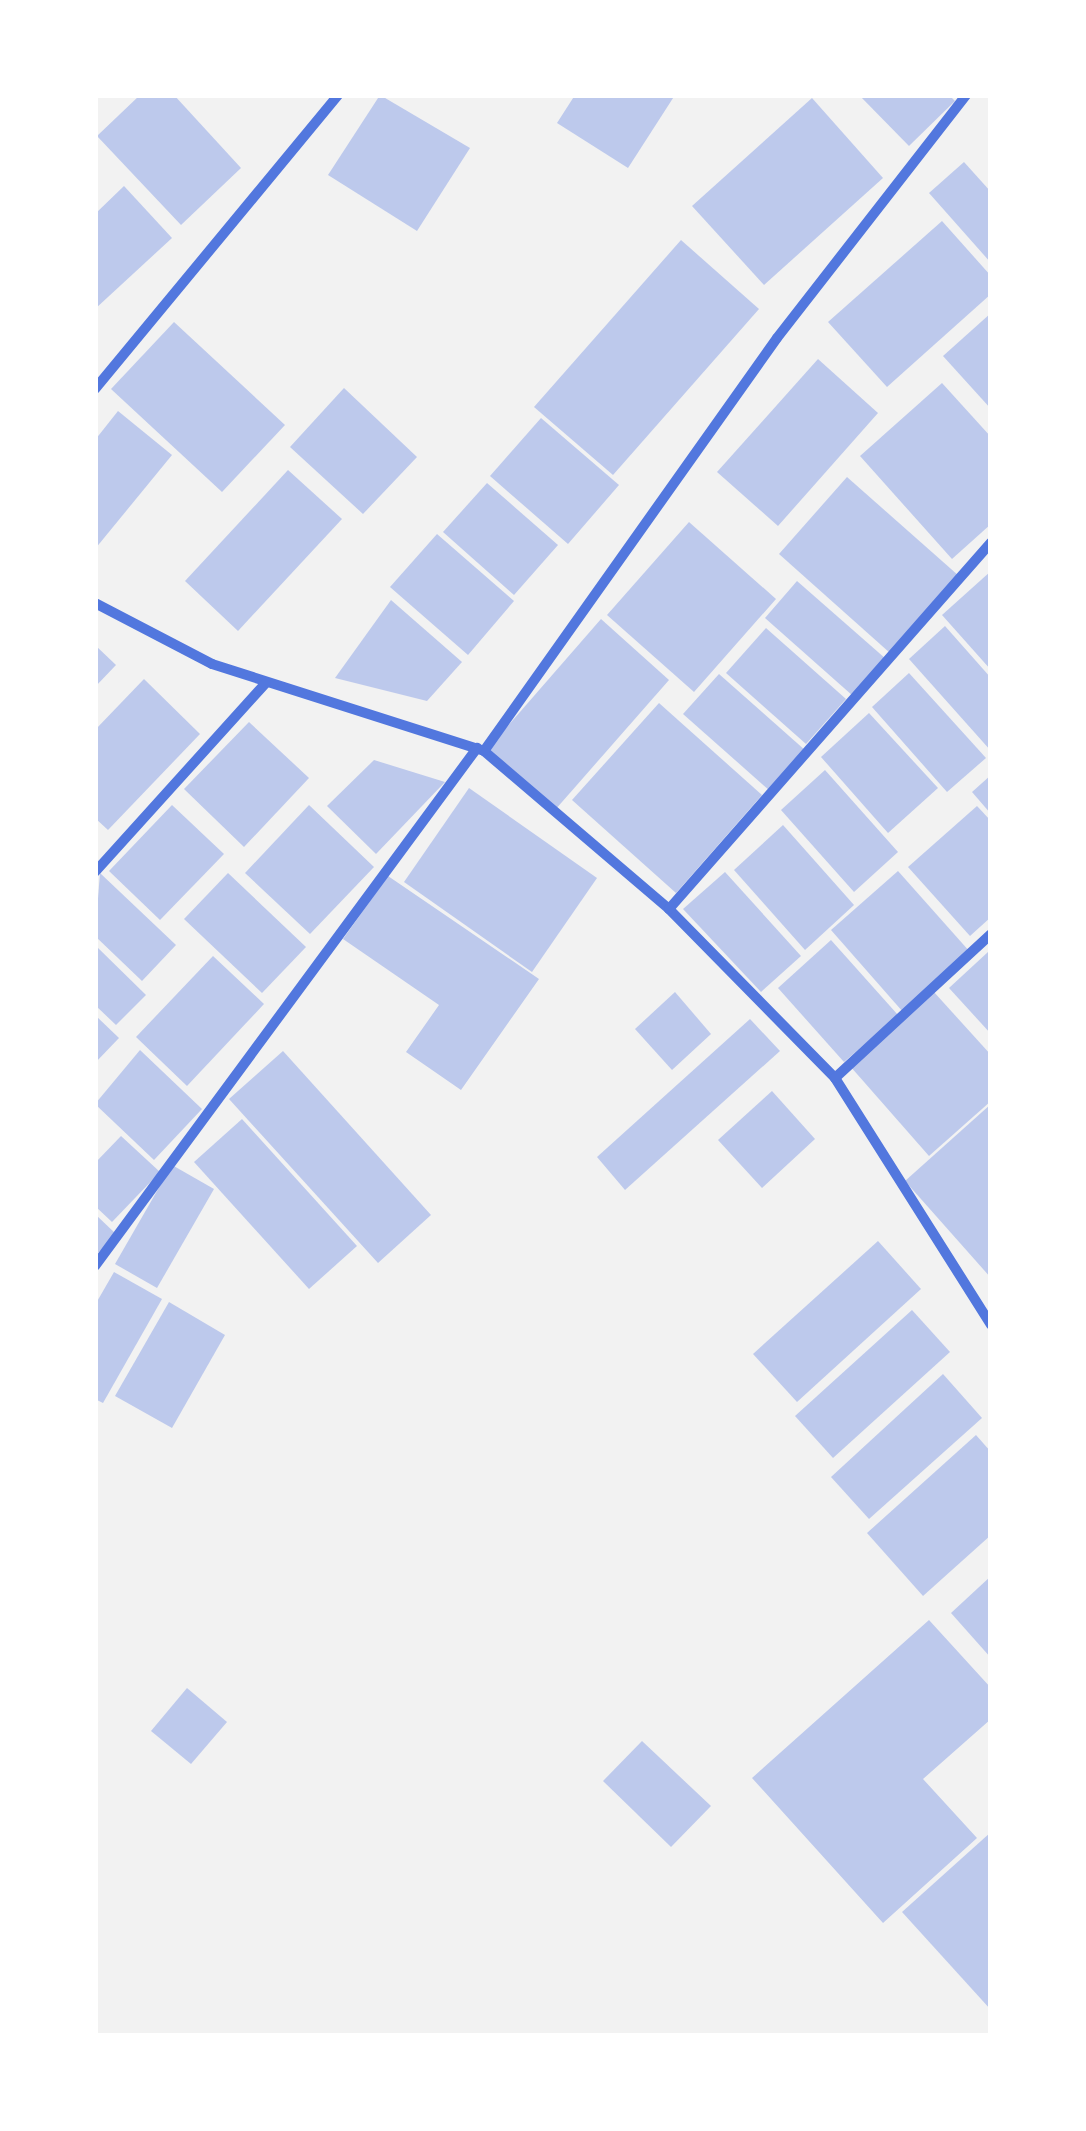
<!DOCTYPE html>
<style>
body{margin:0}
#map{position:relative;width:1086px;height:2131px;overflow:hidden;background:#f2f2f2;font-family:"DejaVu Sans",sans-serif}
div>[style]{position:absolute}
.building>*{inset:0;background:#bdc9ec}
.minor>*{height:10px;margin:-5px;padding:0 5px;transform-origin:5px;border-radius:5px;background:#5277de}
span{translate:-50% -50%;white-space:nowrap;text-align:center;line-height:1.15;-webkit-text-stroke:10px #fff;paint-order:stroke}
.frame{position:absolute;inset:0;border:98px solid #fff;pointer-events:none}
</style>
<div id="map">
<div class="building">
<div style="clip-path:polygon(140px 95px,174px 95px,241px 168px,181px 225px,97px 136px)"></div>
<div style="clip-path:polygon(380px 95px,470px 148px,417px 231px,328px 175px)"></div>
<div style="clip-path:polygon(575px 95px,675px 95px,628px 168px,557px 123px)"></div>
<div style="clip-path:polygon(859px 95px,949px 95px,955px 101px,909px 146px)"></div>
<div style="clip-path:polygon(812px 98px,883px 178px,764px 285px,692px 206px)"></div>
<div style="clip-path:polygon(964px 162px,991px 192px,991px 263px,929px 193px)"></div>
<div style="clip-path:polygon(124px 186px,172px 238px,95px 309px,95px 214px)"></div>
<div style="clip-path:polygon(942px 221px,991px 276px,991px 294px,887px 387px,828px 322px)"></div>
<div style="clip-path:polygon(681px 240px,759px 309px,613px 475px,534px 407px)"></div>
<div style="clip-path:polygon(991px 313px,991px 409px,943px 356px)"></div>
<div style="clip-path:polygon(174px 322px,285px 425px,222px 492px,111px 389px)"></div>
<div style="clip-path:polygon(818px 359px,878px 413px,778px 526px,717px 472px)"></div>
<div style="clip-path:polygon(942px 383px,991px 437px,991px 524px,952px 559px,860px 456px)"></div>
<div style="clip-path:polygon(344px 388px,417px 457px,363px 514px,290px 447px)"></div>
<div style="clip-path:polygon(118px 411px,172px 455px,95px 549px,95px 440px)"></div>
<div style="clip-path:polygon(541px 418px,619px 485px,568px 544px,490px 476px)"></div>
<div style="clip-path:polygon(288px 470px,342px 519px,238px 631px,185px 581px)"></div>
<div style="clip-path:polygon(847px 477px,959px 576px,890px 653px,779px 554px)"></div>
<div style="clip-path:polygon(487px 483px,558px 545px,514px 595px,443px 532px)"></div>
<div style="clip-path:polygon(689px 522px,776px 599px,694px 692px,607px 615px)"></div>
<div style="clip-path:polygon(437px 534px,514px 601px,468px 655px,390px 587px)"></div>
<div style="clip-path:polygon(991px 571px,991px 670px,942px 615px)"></div>
<div style="clip-path:polygon(797px 581px,886px 659px,853px 696px,765px 618px)"></div>
<div style="clip-path:polygon(391px 600px,462px 662px,427px 701px,335px 678px)"></div>
<div style="clip-path:polygon(601px 619px,669px 680px,555px 810px,487px 750px)"></div>
<div style="clip-path:polygon(945px 626px,991px 678px,991px 751px,909px 659px)"></div>
<div style="clip-path:polygon(766px 628px,846px 699px,806px 744px,726px 673px)"></div>
<div style="clip-path:polygon(95px 645px,116px 665px,95px 687px)"></div>
<div style="clip-path:polygon(909px 673px,986px 758px,947px 792px,872px 707px)"></div>
<div style="clip-path:polygon(719px 674px,806px 751px,770px 791px,683px 714px)"></div>
<div style="clip-path:polygon(144px 679px,200px 734px,108px 830px,95px 818px,95px 730px)"></div>
<div style="clip-path:polygon(659px 703px,762px 795px,676px 893px,572px 800px)"></div>
<div style="clip-path:polygon(869px 713px,938px 788px,888px 833px,821px 757px)"></div>
<div style="clip-path:polygon(249px 722px,309px 778px,244px 847px,184px 789px)"></div>
<div style="clip-path:polygon(374px 760px,445px 782px,376px 854px,327px 806px)"></div>
<div style="clip-path:polygon(825px 770px,898px 852px,854px 892px,781px 810px)"></div>
<div style="clip-path:polygon(991px 775px,991px 814px,972px 792px)"></div>
<div style="clip-path:polygon(469px 788px,597px 878px,532px 972px,404px 882px)"></div>
<div style="clip-path:polygon(172px 805px,224px 854px,160px 920px,109px 871px)"></div>
<div style="clip-path:polygon(309px 805px,374px 867px,310px 934px,245px 873px)"></div>
<div style="clip-path:polygon(977px 806px,991px 821px,991px 917px,970px 936px,908px 867px)"></div>
<div style="clip-path:polygon(783px 825px,854px 905px,805px 950px,734px 870px)"></div>
<div style="clip-path:polygon(898px 871px,970px 952px,903px 1012px,831px 930px)"></div>
<div style="clip-path:polygon(725px 872px,801px 956px,761px 992px,683px 909px)"></div>
<div style="clip-path:polygon(100px 873px,176px 945px,142px 981px,95px 936px)"></div>
<div style="clip-path:polygon(228px 873px,306px 947px,262px 993px,184px 919px)"></div>
<div style="clip-path:polygon(388px 876px,539px 979px,461px 1090px,406px 1052px,439px 1005px,343px 939px)"></div>
<div style="clip-path:polygon(831px 940px,898px 1015px,844px 1062px,778px 988px)"></div>
<div style="clip-path:polygon(95px 945px,146px 995px,116px 1025px,95px 1005px)"></div>
<div style="clip-path:polygon(988px 952px,991px 955px,991px 1034px,949px 988px)"></div>
<div style="clip-path:polygon(213px 956px,264px 1004px,187px 1086px,136px 1037px)"></div>
<div style="clip-path:polygon(933px 991px,991px 1055px,991px 1101px,929px 1156px,850px 1066px)"></div>
<div style="clip-path:polygon(675px 992px,711px 1034px,672px 1070px,635px 1029px)"></div>
<div style="clip-path:polygon(95px 1015px,119px 1038px,95px 1063px)"></div>
<div style="clip-path:polygon(750px 1019px,780px 1051px,625px 1190px,597px 1157px)"></div>
<div style="clip-path:polygon(140px 1050px,202px 1109px,154px 1160px,95px 1104px)"></div>
<div style="clip-path:polygon(283px 1051px,431px 1215px,378px 1263px,229px 1099px)"></div>
<div style="clip-path:polygon(772px 1091px,815px 1139px,762px 1188px,718px 1140px)"></div>
<div style="clip-path:polygon(991px 1104px,991px 1278px,905px 1181px)"></div>
<div style="clip-path:polygon(242px 1119px,357px 1246px,309px 1289px,194px 1162px)"></div>
<div style="clip-path:polygon(121px 1136px,160px 1172px,112px 1222px,95px 1206px,95px 1163px)"></div>
<div style="clip-path:polygon(172px 1165px,214px 1189px,157px 1288px,115px 1264px)"></div>
<div style="clip-path:polygon(95px 1214px,116px 1234px,95px 1256px)"></div>
<div style="clip-path:polygon(878px 1241px,921px 1289px,797px 1402px,753px 1354px)"></div>
<div style="clip-path:polygon(114px 1272px,162px 1299px,103px 1403px,95px 1399px,95px 1305px)"></div>
<div style="clip-path:polygon(169px 1302px,225px 1335px,172px 1428px,115px 1396px)"></div>
<div style="clip-path:polygon(912px 1310px,950px 1352px,833px 1458px,795px 1416px)"></div>
<div style="clip-path:polygon(943px 1374px,982px 1418px,869px 1519px,831px 1477px)"></div>
<div style="clip-path:polygon(976px 1435px,991px 1452px,991px 1535px,923px 1596px,867px 1533px)"></div>
<div style="clip-path:polygon(991px 1576px,991px 1658px,951px 1613px)"></div>
<div style="clip-path:polygon(929px 1620px,991px 1688px,991px 1719px,923px 1779px,977px 1838px,883px 1923px,752px 1778px)"></div>
<div style="clip-path:polygon(187px 1688px,227px 1722px,191px 1764px,151px 1731px)"></div>
<div style="clip-path:polygon(642px 1741px,711px 1806px,671px 1847px,603px 1781px)"></div>
<div style="clip-path:polygon(991px 1832px,991px 2010px,902px 1912px)"></div>
</div>
<div class="minor">
<div style="left:95px;top:389px;width:381px;rotate:-50.4deg"></div>
<div style="left:95px;top:603px;width:132px;rotate:27.5deg"></div>
<div style="left:212px;top:664px;width:286px;rotate:17.7deg"></div>
<div style="left:484px;top:751px;width:243px;rotate:40.5deg"></div>
<div style="left:669px;top:909px;width:237px;rotate:45.5deg"></div>
<div style="left:835px;top:1078px;width:292px;rotate:57.7deg"></div>
<div style="left:484px;top:751px;width:506px;rotate:-54.65deg"></div>
<div style="left:777px;top:338px;width:308px;rotate:-52.1deg"></div>
<div style="left:95px;top:872px;width:255px;rotate:-47.9deg"></div>
<div style="left:669px;top:909px;width:488px;rotate:-48.7deg"></div>
<div style="left:835px;top:1078px;width:212px;rotate:-42.7deg"></div>
<div style="left:95px;top:1266px;width:644px;rotate:-53.59deg"></div>
</div>
<div class="frame"></div>
</div>
